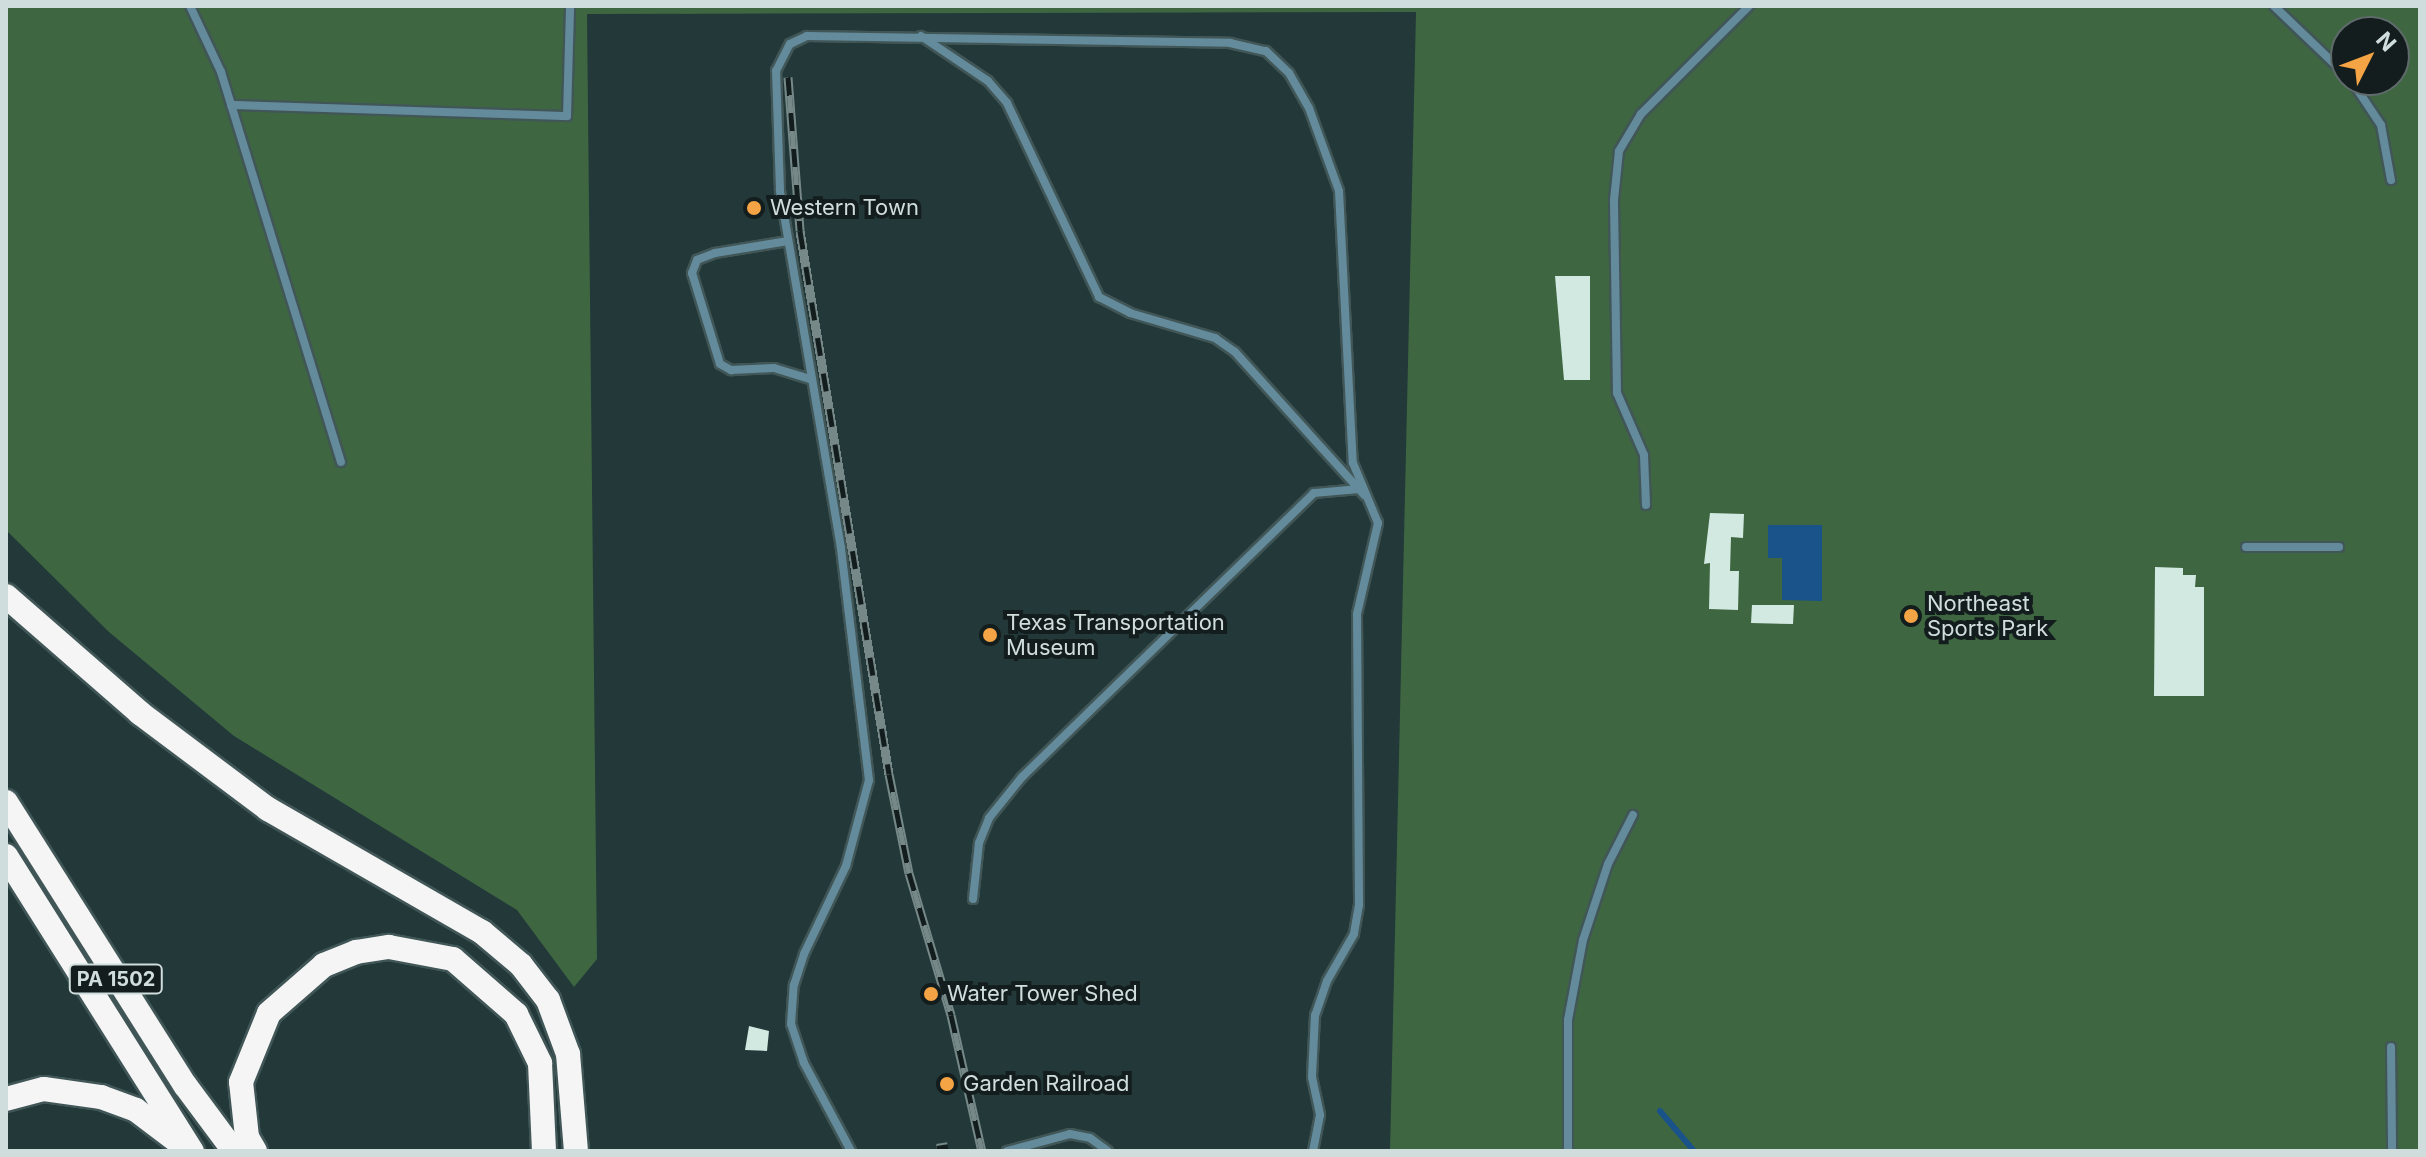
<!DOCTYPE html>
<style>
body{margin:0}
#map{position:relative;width:2426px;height:1157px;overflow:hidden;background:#223839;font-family:Inter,sans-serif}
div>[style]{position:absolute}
.green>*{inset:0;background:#3e6741}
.water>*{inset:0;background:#1a528a}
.stream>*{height:6px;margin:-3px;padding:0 3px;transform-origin:3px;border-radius:3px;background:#1a528a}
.building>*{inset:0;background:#d2e9e1}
.roads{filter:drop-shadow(2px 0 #415657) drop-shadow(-2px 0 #415657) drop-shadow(0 2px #415657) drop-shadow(0 -2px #415657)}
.service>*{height:8px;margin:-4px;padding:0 4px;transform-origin:4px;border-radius:4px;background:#648b9b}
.motorway>*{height:24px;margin:-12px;padding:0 12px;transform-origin:12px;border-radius:12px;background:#f5f5f5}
.rail>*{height:9px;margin-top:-4.5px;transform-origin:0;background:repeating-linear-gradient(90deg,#141d1d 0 18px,#768888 0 36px);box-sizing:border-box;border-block:2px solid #768888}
.dots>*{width:22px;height:22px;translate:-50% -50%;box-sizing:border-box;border:4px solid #141d1d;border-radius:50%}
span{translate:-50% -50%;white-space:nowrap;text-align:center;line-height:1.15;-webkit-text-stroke:8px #141d1d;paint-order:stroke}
.shield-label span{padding:2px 6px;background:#141d1d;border:2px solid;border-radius:6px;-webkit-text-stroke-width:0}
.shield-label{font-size:20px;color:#d0dddd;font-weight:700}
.poi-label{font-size:22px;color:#d0dddd}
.left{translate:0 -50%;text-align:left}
.frame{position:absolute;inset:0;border:8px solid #d0dddd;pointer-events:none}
.north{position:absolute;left:2330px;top:16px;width:80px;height:80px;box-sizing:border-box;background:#141d1d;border:2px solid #5f6a6a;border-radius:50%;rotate:48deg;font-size:22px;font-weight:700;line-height:32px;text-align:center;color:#d0dddd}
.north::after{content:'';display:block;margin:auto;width:28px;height:36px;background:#f4a444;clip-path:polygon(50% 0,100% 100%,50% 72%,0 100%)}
</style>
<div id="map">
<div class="green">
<div style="clip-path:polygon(evenodd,6px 6px,2420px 6px,2420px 1151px,1390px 1151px,1416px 12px,587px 14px,597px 959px,574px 987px,517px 910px,234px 736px,109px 632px,6px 530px,6px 6px,2346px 32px,2394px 32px,2394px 80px,2346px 80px,2346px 32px)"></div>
</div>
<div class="water">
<div style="clip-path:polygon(1768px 525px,1822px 525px,1822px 601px,1782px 600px,1782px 558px,1768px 558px)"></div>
</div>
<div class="stream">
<div style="left:1660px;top:1111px;width:52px;rotate:49.6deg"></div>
</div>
<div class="building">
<div style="clip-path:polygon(1555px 276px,1590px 276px,1590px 380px,1564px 380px)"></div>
<div style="clip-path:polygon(1710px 513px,1744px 514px,1743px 538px,1731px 537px,1730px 571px,1739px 571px,1738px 610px,1709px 609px,1710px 563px,1704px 564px)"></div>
<div style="clip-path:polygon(2155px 567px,2183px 568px,2183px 575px,2196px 575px,2195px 587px,2204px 587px,2204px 696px,2154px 696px)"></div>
<div style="clip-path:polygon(1752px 605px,1794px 605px,1793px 624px,1751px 623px)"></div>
<div style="clip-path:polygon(749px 1026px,769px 1031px,767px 1051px,745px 1050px)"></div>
</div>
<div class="roads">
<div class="service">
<div style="left:190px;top:6px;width:73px;rotate:64.8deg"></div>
<div style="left:221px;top:72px;width:408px;rotate:72.9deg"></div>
<div style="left:2274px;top:6px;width:100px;rotate:43.8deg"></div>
<div style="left:921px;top:36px;width:81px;rotate:33.9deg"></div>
<div style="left:988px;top:81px;width:29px;rotate:49deg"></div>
<div style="left:1007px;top:103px;width:215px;rotate:64.6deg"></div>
<div style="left:1099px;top:297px;width:35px;rotate:27deg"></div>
<div style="left:1130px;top:313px;width:89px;rotate:16.4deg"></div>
<div style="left:1215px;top:338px;width:24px;rotate:35deg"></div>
<div style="left:1235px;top:352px;width:193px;rotate:47.9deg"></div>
<div style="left:2351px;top:80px;width:54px;rotate:56.3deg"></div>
<div style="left:2381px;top:125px;width:56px;rotate:79.7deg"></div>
<div style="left:231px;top:105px;width:336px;rotate:1.9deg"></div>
<div style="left:567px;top:116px;width:110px;rotate:-88.4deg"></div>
<div style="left:788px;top:241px;width:74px;rotate:170.7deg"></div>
<div style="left:715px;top:253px;width:19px;rotate:159deg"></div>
<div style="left:697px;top:260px;width:14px;rotate:111deg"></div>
<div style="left:692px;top:273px;width:95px;rotate:72.9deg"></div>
<div style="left:720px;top:364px;width:13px;rotate:29deg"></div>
<div style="left:731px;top:370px;width:43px;rotate:-2.7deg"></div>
<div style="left:774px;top:368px;width:38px;rotate:17deg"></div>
<div style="left:1646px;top:505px;width:50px;rotate:-92.3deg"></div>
<div style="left:1644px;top:455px;width:68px;rotate:-113.5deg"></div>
<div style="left:1617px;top:393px;width:193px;rotate:-90.9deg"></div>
<div style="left:1614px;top:200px;width:49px;rotate:-84.2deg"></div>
<div style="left:1619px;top:151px;width:43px;rotate:-59.3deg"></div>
<div style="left:1641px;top:114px;width:153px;rotate:-45deg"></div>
<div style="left:2246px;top:547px;width:93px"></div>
<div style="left:973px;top:899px;width:56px;rotate:-83.9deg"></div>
<div style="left:979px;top:843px;width:27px;rotate:-68deg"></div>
<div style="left:989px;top:818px;width:53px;rotate:-51.2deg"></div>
<div style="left:1022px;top:777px;width:407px;rotate:-44.2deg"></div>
<div style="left:1314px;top:493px;width:44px;rotate:-5.2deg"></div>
<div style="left:2391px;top:1047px;width:104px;rotate:89.4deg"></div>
<div style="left:851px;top:1151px;width:100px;rotate:-118.1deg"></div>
<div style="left:804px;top:1063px;width:41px;rotate:-108.4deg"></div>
<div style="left:791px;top:1024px;width:39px;rotate:-86deg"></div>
<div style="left:794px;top:985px;width:33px;rotate:-72deg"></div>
<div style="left:804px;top:954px;width:98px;rotate:-64.5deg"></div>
<div style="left:846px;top:866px;width:89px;rotate:-75deg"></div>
<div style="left:869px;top:780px;width:234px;rotate:-96.9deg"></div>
<div style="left:841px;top:548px;width:363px;rotate:-99.7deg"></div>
<div style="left:780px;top:190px;width:119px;rotate:-91.9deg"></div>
<div style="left:776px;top:71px;width:30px;rotate:-63deg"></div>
<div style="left:790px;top:44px;width:19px;rotate:-25deg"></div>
<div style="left:807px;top:36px;width:423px;rotate:0.9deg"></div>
<div style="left:1230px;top:43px;width:37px;rotate:13deg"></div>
<div style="left:1266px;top:51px;width:32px;rotate:44deg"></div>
<div style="left:1289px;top:73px;width:40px;rotate:60.3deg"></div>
<div style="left:1309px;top:108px;width:88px;rotate:70.1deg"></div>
<div style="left:1339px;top:191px;width:272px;rotate:87.1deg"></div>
<div style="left:1353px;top:463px;width:65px;rotate:67.4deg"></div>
<div style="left:1378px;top:523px;width:93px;rotate:103deg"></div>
<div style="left:1357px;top:614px;width:291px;rotate:89.6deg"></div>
<div style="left:1359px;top:905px;width:29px;rotate:100deg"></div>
<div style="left:1354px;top:934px;width:54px;rotate:119.9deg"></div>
<div style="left:1327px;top:981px;width:36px;rotate:109deg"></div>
<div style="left:1315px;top:1015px;width:62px;rotate:92.8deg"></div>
<div style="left:1312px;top:1077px;width:39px;rotate:78deg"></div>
<div style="left:1320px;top:1115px;width:37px;rotate:101deg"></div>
<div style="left:1007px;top:1151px;width:65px;rotate:-15.1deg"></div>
<div style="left:1070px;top:1134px;width:20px;rotate:11deg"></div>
<div style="left:1090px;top:1138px;width:22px;rotate:36deg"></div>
<div style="left:1568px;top:1151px;width:131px;rotate:-90deg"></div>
<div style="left:1568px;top:1020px;width:81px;rotate:-79.4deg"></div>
<div style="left:1583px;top:940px;width:80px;rotate:-71.8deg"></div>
<div style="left:1608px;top:864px;width:55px;rotate:-63deg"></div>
</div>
<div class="motorway">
<div style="left:6px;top:596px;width:178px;rotate:41.1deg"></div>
<div style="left:140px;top:713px;width:160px;rotate:36.9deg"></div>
<div style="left:268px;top:809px;width:247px;rotate:29.9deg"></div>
<div style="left:482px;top:932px;width:51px;rotate:40.2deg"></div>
<div style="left:521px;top:965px;width:44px;rotate:52.4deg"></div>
<div style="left:548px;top:1000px;width:58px;rotate:69.7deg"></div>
<div style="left:568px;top:1054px;width:97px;rotate:85.3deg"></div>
<div style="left:6px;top:802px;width:335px;rotate:57.7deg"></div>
<div style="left:185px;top:1085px;width:82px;rotate:53.4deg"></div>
<div style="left:6px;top:856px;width:349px;rotate:57.8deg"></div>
<div style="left:6px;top:1099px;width:39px;rotate:-15deg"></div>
<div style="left:44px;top:1089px;width:58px;rotate:8deg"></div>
<div style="left:101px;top:1097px;width:37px;rotate:20deg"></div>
<div style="left:136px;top:1110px;width:51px;rotate:37.1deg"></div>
<div style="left:255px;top:1151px;width:16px;rotate:-120deg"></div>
<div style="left:247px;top:1137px;width:55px;rotate:-96.2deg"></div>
<div style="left:241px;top:1082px;width:74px;rotate:-67.9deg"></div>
<div style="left:269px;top:1013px;width:73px;rotate:-41.1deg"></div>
<div style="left:324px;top:965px;width:35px;rotate:-22deg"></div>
<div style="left:356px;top:952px;width:33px;rotate:-9deg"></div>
<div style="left:389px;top:947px;width:65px;rotate:10.6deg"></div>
<div style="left:453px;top:959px;width:84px;rotate:41.1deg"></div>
<div style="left:516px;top:1014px;width:55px;rotate:63.9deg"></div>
<div style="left:540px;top:1063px;width:88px;rotate:87.4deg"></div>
</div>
</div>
<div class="rail">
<div style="left:788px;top:77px;width:154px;rotate:85.5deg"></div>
<div style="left:800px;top:231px;width:550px;rotate:80.69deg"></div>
<div style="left:889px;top:774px;width:101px;rotate:78.6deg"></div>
<div style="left:909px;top:873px;width:148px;rotate:73.5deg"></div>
<div style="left:951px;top:1015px;width:139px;rotate:77.2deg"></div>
<div style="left:937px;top:1148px;width:11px;rotate:-10deg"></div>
</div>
<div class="dots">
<div style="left:754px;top:208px;background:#f4a444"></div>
<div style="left:1911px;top:616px;background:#f4a444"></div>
<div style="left:990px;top:635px;background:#f4a444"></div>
<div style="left:931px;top:994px;background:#f4a444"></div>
<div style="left:947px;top:1084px;background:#f4a444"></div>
</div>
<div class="shield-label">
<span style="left:116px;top:979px">PA 1502</span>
</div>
<div class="poi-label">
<span class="left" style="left:770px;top:208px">Western Town</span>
<span class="left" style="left:1927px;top:616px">Northeast<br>Sports Park</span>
<span class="left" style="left:1006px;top:635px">Texas Transportation<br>Museum</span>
<span class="left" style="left:947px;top:994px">Water Tower Shed</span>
<span class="left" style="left:963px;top:1084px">Garden Railroad</span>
</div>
<div class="frame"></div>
<div class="north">N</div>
</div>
